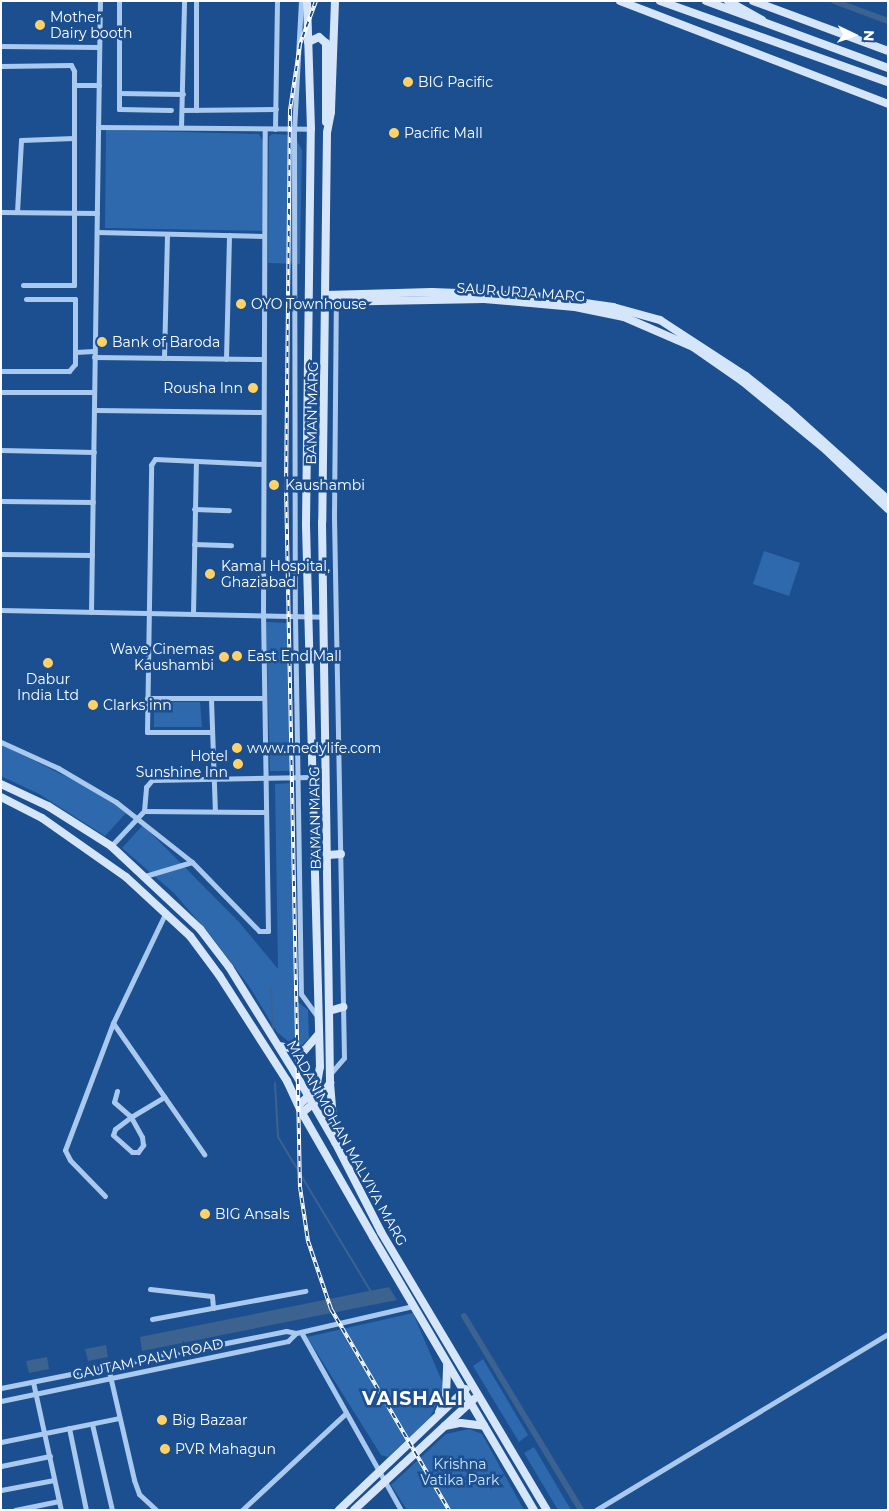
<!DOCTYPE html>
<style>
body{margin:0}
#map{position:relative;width:889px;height:1511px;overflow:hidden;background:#1b4f8f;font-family:Montserrat,sans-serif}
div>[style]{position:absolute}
.green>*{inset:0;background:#2e69ad}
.water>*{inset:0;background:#3c6290}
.stream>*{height:2px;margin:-1px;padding:0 1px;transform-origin:1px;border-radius:1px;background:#3c6290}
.canal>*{height:6px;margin:-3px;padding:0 3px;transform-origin:3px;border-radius:3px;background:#3c6290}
.street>*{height:5px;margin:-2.5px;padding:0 2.5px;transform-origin:2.5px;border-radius:2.5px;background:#a9c9ee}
.secondary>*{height:8px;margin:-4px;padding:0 4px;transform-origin:4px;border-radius:4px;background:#d6e6fa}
.rail>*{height:4px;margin-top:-2px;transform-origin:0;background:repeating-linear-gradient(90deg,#1b4f8f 0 5.5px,#fff 0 11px);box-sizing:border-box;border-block:1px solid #fff}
.dots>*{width:14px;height:14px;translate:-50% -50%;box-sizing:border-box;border:2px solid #1b4f8f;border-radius:50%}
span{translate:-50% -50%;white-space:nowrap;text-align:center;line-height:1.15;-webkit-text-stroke:5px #1b4f8f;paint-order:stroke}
.poi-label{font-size:14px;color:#fff}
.left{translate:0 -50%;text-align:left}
.right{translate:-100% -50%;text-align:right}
.street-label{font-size:14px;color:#fff}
.park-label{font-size:14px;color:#cfe3fa}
.district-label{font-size:19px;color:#fff;font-weight:700;letter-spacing:1px}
.frame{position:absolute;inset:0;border:2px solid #fff;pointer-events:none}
.north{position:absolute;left:829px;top:10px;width:50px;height:50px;-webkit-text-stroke:4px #1b4f8f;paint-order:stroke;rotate:93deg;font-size:14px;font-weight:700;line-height:20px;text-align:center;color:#fff}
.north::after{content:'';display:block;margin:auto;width:18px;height:22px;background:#fff;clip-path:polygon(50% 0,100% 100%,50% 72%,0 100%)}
</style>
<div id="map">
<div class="green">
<div style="clip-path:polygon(106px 130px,259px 134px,264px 143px,263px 231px,105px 228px)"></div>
<div style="clip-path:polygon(272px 134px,294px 135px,302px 150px,300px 264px,268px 263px,269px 137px)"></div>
<div style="clip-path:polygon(764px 551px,800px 563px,789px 596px,753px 584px)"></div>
<div style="clip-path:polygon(266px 622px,288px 623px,294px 771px,270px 771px)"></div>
<div style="clip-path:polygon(157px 702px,200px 702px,202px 727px,154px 727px,154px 706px)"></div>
<div style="clip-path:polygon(1px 744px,95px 791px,127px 812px,105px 836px,39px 794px,1px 776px)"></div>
<div style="clip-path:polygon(293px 783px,294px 999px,308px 1010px,309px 1038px,302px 1045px,294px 1046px,277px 1032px,249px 986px,211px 936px,174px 893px,122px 848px,143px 825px,239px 922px,278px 969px,275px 784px)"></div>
<div style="clip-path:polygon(413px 1313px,444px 1386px,430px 1418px,388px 1457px,381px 1455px,307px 1337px)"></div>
<div style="clip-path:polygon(483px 1359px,528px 1435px,519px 1442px,473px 1366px)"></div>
<div style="clip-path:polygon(469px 1429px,482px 1434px,524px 1510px,407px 1510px,391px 1485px,446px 1434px)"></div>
<div style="clip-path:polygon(534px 1447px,571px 1510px,558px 1510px,524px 1453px)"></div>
</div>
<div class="water">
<div style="clip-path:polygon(389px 1287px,397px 1300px,142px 1351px,140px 1337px)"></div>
<div style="clip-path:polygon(106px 1345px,108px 1357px,88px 1361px,85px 1349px)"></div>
<div style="clip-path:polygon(47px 1357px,49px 1369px,29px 1373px,26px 1361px)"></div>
</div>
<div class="stream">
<div style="left:271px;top:988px;width:45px;rotate:87.5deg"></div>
<div style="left:275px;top:1083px;width:54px;rotate:86.8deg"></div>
<div style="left:278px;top:1137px;width:181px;rotate:59deg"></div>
</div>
<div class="canal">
<div style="left:834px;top:1px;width:58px;rotate:20.3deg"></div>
<div style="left:464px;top:1316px;width:227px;rotate:58.9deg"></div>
</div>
<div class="street">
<div style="left:119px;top:1px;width:108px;rotate:90deg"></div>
<div style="left:119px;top:109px;width:52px;rotate:1.1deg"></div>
<div style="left:301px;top:1px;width:128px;rotate:93.1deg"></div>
<div style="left:294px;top:129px;width:487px;rotate:89.9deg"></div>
<div style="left:295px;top:616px;width:378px;rotate:89.1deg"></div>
<div style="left:301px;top:994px;width:29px;rotate:54deg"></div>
<div style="left:1px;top:46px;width:98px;rotate:0.6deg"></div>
<div style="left:1px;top:66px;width:70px;rotate:-0.8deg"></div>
<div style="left:71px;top:65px;width:7px;rotate:63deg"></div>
<div style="left:74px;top:71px;width:214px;rotate:90deg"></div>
<div style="left:74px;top:285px;width:51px;rotate:180deg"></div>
<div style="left:74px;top:85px;width:25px"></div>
<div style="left:119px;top:93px;width:64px;rotate:0.9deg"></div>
<div style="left:182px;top:110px;width:94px;rotate:-0.6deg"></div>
<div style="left:196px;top:110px;width:109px;rotate:-90deg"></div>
<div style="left:98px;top:127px;width:213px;rotate:0.5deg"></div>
<div style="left:181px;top:127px;width:126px;rotate:-88.6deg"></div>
<div style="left:275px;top:129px;width:128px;rotate:-89.1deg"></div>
<div style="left:1px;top:212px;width:96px;rotate:0.6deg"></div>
<div style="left:17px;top:212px;width:72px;rotate:-86.8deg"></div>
<div style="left:21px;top:140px;width:53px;rotate:-2.2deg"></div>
<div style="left:97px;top:232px;width:167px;rotate:1.4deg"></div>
<div style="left:75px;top:352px;width:19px;rotate:-3deg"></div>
<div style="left:94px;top:357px;width:170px;rotate:0.7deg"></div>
<div style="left:164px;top:358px;width:124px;rotate:-88.6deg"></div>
<div style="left:226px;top:359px;width:124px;rotate:-88.6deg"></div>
<div style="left:1px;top:371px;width:68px"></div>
<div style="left:69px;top:371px;width:9px;rotate:-49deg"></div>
<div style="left:75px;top:364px;width:65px;rotate:-90deg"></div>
<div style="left:75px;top:299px;width:49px;rotate:180deg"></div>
<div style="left:1px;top:392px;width:93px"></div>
<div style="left:95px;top:410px;width:168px;rotate:0.7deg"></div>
<div style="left:1px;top:450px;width:93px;rotate:1.2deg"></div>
<div style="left:1px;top:501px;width:92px;rotate:0.6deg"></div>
<div style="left:194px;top:509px;width:35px;rotate:2deg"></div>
<div style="left:194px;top:544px;width:37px;rotate:2deg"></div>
<div style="left:1px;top:554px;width:91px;rotate:0.6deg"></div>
<div style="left:1px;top:610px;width:323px;rotate:1.2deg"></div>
<div style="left:91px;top:612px;width:611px;rotate:-89.16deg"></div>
<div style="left:193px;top:614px;width:153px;rotate:-88.9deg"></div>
<div style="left:147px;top:698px;width:117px"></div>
<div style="left:211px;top:699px;width:112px;rotate:88deg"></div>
<div style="left:212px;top:732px;width:65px;rotate:180deg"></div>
<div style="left:147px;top:732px;width:267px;rotate:-89.1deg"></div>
<div style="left:151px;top:465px;width:7px;rotate:-56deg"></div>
<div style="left:155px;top:459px;width:108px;rotate:2.7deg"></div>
<div style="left:1px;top:742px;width:63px;rotate:24.5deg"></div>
<div style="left:58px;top:768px;width:67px;rotate:30.4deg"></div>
<div style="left:116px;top:802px;width:97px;rotate:38.3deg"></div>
<div style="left:192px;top:862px;width:96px;rotate:45.8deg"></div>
<div style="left:259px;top:931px;width:9px"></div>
<div style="left:268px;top:931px;width:315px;rotate:-90.9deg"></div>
<div style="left:263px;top:616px;width:487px;rotate:-89.8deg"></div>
<div style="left:144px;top:811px;width:24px;rotate:-85deg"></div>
<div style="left:146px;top:787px;width:9px;rotate:-49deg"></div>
<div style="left:152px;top:780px;width:160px;rotate:-1.1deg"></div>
<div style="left:111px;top:846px;width:48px;rotate:-46.7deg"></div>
<div style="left:144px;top:811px;width:122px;rotate:0.5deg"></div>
<div style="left:145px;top:876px;width:49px;rotate:-16.6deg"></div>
<div style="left:113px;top:1023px;width:160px;rotate:55.2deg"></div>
<div style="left:330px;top:1074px;width:21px;rotate:-49deg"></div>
<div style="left:344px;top:1058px;width:543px;rotate:-91.06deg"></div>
<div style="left:334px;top:515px;width:215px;rotate:-89.5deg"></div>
<div style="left:117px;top:1091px;width:11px;rotate:105deg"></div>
<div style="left:114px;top:1102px;width:23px;rotate:41deg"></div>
<div style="left:131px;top:1117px;width:20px;rotate:143deg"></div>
<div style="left:115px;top:1129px;width:6px;rotate:108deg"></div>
<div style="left:113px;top:1135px;width:25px;rotate:42deg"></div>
<div style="left:132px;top:1152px;width:6px"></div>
<div style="left:138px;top:1152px;width:9px;rotate:-54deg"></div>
<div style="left:143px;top:1145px;width:8px;rotate:-97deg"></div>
<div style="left:142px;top:1137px;width:23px;rotate:-119deg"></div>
<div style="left:131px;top:1117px;width:39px;rotate:-31deg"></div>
<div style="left:105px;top:1196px;width:50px;rotate:-134.2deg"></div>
<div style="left:70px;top:1160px;width:11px;rotate:-117deg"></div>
<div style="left:65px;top:1150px;width:136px;rotate:-69.3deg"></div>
<div style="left:113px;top:1023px;width:123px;rotate:-64.5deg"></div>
<div style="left:150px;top:1289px;width:62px;rotate:6.4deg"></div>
<div style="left:212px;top:1296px;width:12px;rotate:85deg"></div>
<div style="left:152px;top:1319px;width:156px;rotate:-10.4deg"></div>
<div style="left:301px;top:1332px;width:204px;rotate:60.7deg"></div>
<div style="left:108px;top:1367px;width:116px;rotate:77deg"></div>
<div style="left:134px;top:1480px;width:15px;rotate:70deg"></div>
<div style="left:139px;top:1494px;width:23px;rotate:43deg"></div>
<div style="left:33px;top:1382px;width:131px;rotate:77.7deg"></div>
<div style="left:1px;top:1388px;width:291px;rotate:-11.3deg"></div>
<div style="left:286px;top:1331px;width:10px;rotate:11deg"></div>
<div style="left:296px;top:1333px;width:120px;rotate:-13deg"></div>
<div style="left:1px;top:1401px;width:293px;rotate:-11.8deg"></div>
<div style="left:288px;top:1341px;width:11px;rotate:-45deg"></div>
<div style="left:92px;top:1424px;width:88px;rotate:76.9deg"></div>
<div style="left:69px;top:1428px;width:84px;rotate:78.3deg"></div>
<div style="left:1px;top:1442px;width:120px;rotate:-11.5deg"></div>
<div style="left:1px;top:1466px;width:50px;rotate:-11.5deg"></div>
<div style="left:1px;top:1490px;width:54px;rotate:-10.7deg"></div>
<div style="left:15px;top:1510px;width:45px;rotate:-11.6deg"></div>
<div style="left:242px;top:1510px;width:141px;rotate:-43deg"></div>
<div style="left:596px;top:1510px;width:341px;rotate:-31.1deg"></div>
</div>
<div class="secondary">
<div style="left:335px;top:1px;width:111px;rotate:92.1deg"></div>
<div style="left:331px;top:112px;width:21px;rotate:101deg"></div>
<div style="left:327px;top:133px;width:389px;rotate:90.7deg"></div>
<div style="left:322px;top:522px;width:561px;rotate:89.18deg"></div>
<div style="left:330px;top:1083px;width:59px;rotate:85.2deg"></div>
<div style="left:620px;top:1px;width:287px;rotate:21deg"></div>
<div style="left:660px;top:1px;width:242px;rotate:19.6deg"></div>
<div style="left:706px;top:1px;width:194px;rotate:20.2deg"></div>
<div style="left:728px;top:1px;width:39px;rotate:29deg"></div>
<div style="left:753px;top:1px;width:144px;rotate:20.3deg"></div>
<div style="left:308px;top:42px;width:12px;rotate:-24deg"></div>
<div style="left:319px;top:37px;width:9px;rotate:41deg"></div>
<div style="left:326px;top:43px;width:79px;rotate:90deg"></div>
<div style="left:326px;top:295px;width:106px;rotate:-1.6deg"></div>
<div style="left:432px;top:292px;width:103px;rotate:2.2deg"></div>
<div style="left:535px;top:296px;width:79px;rotate:8deg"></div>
<div style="left:613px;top:307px;width:49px;rotate:15.5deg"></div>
<div style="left:660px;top:320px;width:103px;rotate:33.1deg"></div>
<div style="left:746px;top:376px;width:51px;rotate:38.7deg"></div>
<div style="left:786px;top:408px;width:137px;rotate:42deg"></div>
<div style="left:326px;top:302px;width:158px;rotate:-1.1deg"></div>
<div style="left:484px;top:299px;width:91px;rotate:5deg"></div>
<div style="left:575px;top:307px;width:50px;rotate:11.5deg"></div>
<div style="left:624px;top:317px;width:75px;rotate:23.5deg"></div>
<div style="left:693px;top:347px;width:60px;rotate:34.8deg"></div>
<div style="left:742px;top:381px;width:109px;rotate:39.4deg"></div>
<div style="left:826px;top:450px;width:86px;rotate:43.6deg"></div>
<div style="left:1px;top:784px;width:52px;rotate:25.1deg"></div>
<div style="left:48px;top:806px;width:75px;rotate:32.4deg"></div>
<div style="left:111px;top:846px;width:122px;rotate:43deg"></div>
<div style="left:200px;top:929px;width:48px;rotate:52.7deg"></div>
<div style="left:229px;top:967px;width:125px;rotate:58.1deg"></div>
<div style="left:295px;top:1073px;width:80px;rotate:59.9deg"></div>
<div style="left:335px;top:1142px;width:101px;rotate:62.9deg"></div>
<div style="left:381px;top:1232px;width:324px;rotate:59.2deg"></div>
<div style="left:1px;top:797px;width:46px;rotate:27.1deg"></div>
<div style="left:42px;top:818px;width:103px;rotate:35.1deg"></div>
<div style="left:126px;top:877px;width:87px;rotate:42.7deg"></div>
<div style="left:190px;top:936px;width:49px;rotate:53.4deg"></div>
<div style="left:219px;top:975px;width:126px;rotate:57.3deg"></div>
<div style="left:287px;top:1081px;width:35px;rotate:65deg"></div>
<div style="left:302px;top:1113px;width:143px;rotate:60.2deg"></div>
<div style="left:373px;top:1237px;width:317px;rotate:59.5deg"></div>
<div style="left:328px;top:855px;width:13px;rotate:-4deg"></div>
<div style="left:329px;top:1011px;width:15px;rotate:-16deg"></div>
<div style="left:279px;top:1046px;width:25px;rotate:11deg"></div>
<div style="left:304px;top:1051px;width:21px;rotate:-49deg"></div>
<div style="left:300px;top:1104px;width:22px;rotate:-43deg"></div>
<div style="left:316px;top:1089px;width:22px;rotate:-80deg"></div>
<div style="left:320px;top:1067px;width:543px;rotate:-91.48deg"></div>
<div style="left:306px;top:524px;width:395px;rotate:-89.3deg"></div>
<div style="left:311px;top:129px;width:128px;rotate:-91.8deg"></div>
<div style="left:302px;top:1113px;width:25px;rotate:-40deg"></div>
<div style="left:321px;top:1097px;width:17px;rotate:-57deg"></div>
<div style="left:439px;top:1412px;width:17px;rotate:-65deg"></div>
<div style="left:446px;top:1397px;width:32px;rotate:-88deg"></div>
<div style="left:445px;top:1426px;width:16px;rotate:-11deg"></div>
<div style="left:461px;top:1423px;width:23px;rotate:7deg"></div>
<div style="left:339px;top:1510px;width:175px;rotate:-43.6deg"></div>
<div style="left:354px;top:1510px;width:163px;rotate:-42.8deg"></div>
</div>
<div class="rail">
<div style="left:316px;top:1px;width:46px;rotate:110.4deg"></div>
<div style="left:300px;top:44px;width:67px;rotate:98.6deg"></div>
<div style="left:290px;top:110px;width:375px;rotate:90.6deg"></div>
<div style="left:286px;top:485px;width:702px;rotate:88.86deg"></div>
<div style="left:300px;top:1187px;width:55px;rotate:81.6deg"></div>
<div style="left:308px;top:1241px;width:72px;rotate:71.3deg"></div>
<div style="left:331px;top:1309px;width:233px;rotate:59.6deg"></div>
</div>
<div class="dots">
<div style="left:40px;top:25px;background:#ffd166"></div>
<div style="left:408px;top:82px;background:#ffd166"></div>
<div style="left:394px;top:133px;background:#ffd166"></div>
<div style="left:241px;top:304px;background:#ffd166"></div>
<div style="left:102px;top:342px;background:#ffd166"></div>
<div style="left:253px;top:388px;background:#ffd166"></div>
<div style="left:274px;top:485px;background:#ffd166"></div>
<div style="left:210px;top:574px;background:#ffd166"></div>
<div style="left:237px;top:656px;background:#ffd166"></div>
<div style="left:224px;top:657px;background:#ffd166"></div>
<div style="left:48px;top:663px;background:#ffd166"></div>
<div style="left:93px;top:705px;background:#ffd166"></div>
<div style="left:237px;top:748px;background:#ffd166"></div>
<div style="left:238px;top:764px;background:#ffd166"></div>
<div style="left:205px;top:1214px;background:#ffd166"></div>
<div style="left:162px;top:1420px;background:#ffd166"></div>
<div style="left:165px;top:1449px;background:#ffd166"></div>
</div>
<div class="poi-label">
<span class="left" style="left:50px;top:25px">Mother<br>Dairy booth</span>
<span class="left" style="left:418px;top:82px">BIG Pacific</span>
<span class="left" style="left:404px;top:133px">Pacific Mall</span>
<span class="left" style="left:251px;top:304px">OYO Townhouse</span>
<span class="left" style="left:112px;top:342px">Bank of Baroda</span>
<span class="right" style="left:243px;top:388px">Rousha Inn</span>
<span class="left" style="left:285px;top:485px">Kaushambi</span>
<span class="left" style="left:221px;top:574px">Kamal Hospital,<br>Ghaziabad</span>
<span class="right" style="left:214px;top:657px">Wave Cinemas<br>Kaushambi</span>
<span class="left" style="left:247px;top:656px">East End Mall</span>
<span style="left:48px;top:687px">Dabur<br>India Ltd</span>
<span class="left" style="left:103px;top:705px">Clarks inn</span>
<span class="left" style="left:247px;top:748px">www.medylife.com</span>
<span class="right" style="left:228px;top:764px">Hotel<br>Sunshine Inn</span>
<span class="left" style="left:215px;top:1214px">BIG Ansals</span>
<span class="left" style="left:172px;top:1420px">Big Bazaar</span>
<span class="left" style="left:175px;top:1449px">PVR Mahagun</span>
</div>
<div class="street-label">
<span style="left:521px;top:292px;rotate:4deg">SAUR URJA MARG</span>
<span style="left:312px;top:413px;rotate:-89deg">BAMAN MARG</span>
<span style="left:315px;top:818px;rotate:-91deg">BAMAN MARG</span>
<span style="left:347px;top:1143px;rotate:61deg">MADAN MOHAN MALVIYA MARG</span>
<span style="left:148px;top:1359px;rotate:-12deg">GAUTAM PALVI ROAD</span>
</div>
<div class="park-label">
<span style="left:460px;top:1472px">Krishna<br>Vatika Park</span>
</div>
<div class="district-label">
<span style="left:413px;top:1399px">VAISHALI</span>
</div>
<div class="frame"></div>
<div class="north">N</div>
</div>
